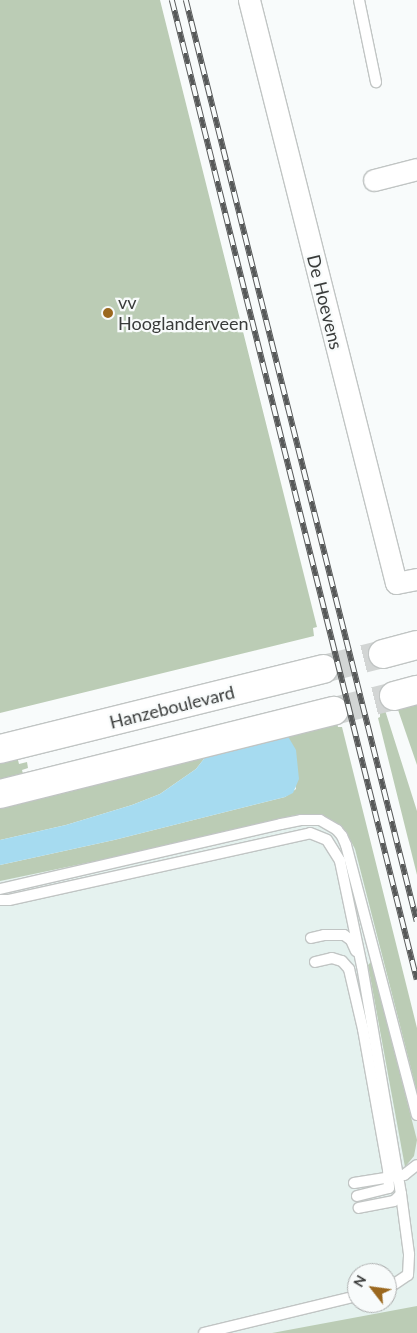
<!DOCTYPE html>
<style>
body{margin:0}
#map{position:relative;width:417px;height:1333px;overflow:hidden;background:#f8fbfb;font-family:Lato,sans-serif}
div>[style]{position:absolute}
.built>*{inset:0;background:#e5f2ef}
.green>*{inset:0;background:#bbccb5}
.water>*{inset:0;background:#a6dbf0}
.secondary-tunnel>*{height:28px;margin-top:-14px;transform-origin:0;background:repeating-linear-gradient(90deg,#d2d5d4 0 28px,transparent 0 42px)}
.roads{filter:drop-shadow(1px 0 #c1c5c4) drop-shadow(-1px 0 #c1c5c4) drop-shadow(0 1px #c1c5c4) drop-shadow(0 -1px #c1c5c4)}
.service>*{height:10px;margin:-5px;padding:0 5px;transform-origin:5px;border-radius:5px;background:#fff}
.minor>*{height:21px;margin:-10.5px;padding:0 10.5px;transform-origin:10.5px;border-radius:10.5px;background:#fff}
.secondary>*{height:28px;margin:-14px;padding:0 14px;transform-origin:14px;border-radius:14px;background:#fff}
.rail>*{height:5.5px;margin-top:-2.75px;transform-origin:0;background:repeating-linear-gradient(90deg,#f8fbfb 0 11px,#575959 0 22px);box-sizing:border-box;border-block:1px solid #575959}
.dots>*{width:14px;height:14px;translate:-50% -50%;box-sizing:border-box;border:2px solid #f8fbfb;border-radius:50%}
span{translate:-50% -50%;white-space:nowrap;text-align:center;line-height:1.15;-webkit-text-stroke:4.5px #f8fbfb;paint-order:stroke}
.street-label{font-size:18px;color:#393b3a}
.poi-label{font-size:18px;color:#393b3a}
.left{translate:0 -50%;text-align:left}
.north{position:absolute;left:347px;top:1263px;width:50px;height:50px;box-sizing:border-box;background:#f8fbfb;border:1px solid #acaeae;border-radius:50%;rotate:300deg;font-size:14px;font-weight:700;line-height:20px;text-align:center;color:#393b3a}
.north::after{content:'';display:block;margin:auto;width:18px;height:22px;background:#9b681e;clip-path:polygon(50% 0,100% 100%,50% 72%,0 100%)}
</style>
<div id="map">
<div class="built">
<div style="clip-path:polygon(evenodd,347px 800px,417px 1065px,417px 1333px,0 1333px,0 873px,347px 800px,357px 1273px,387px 1273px,387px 1303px,357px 1303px,357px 1273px)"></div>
</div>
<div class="green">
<div style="clip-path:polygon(0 0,160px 0,317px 627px,313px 628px,314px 636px,0 713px)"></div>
<div style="clip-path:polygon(417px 699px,417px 765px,397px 707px)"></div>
<div style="clip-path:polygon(384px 707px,417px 811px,417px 875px,378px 718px,380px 717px,380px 708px)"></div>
<div style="clip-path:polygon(336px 719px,338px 727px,342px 727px,417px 1028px,417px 1092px,355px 849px,346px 832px,330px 819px,309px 814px,295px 815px,158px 848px,0 881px,0 865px,114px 840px,285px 797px,296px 789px,286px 733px)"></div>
<div style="clip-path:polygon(211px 750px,196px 769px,160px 794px,132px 805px,66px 825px,0 840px,0 799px)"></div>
<div style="clip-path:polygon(16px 752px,19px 764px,27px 762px,28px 768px,22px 770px,25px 781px,0 787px,0 756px)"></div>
<div style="clip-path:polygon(371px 962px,417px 1140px,414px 1156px,405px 1167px,368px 965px)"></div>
<div style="clip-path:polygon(417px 1306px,417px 1333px,272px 1333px)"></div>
</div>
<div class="water">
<div style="clip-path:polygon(286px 733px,296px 750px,299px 779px,293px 793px,285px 797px,114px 840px,0 865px,0 840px,66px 825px,132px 805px,160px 794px,196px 769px,211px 750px)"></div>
</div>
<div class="secondary-tunnel">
<div style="left:323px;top:669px;width:62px;rotate:-14deg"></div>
<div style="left:334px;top:711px;width:62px;rotate:-14deg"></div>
</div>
<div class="roads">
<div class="service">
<div style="left:359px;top:0;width:84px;rotate:78.3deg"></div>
<div style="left:0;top:889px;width:288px;rotate:-13deg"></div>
<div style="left:281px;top:824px;width:20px;rotate:-11deg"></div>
<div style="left:301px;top:820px;width:19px"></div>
<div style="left:320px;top:820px;width:20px;rotate:30deg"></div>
<div style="left:337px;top:830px;width:8px;rotate:50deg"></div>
<div style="left:342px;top:836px;width:10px;rotate:66deg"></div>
<div style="left:346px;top:845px;width:279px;rotate:75.3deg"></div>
<div style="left:0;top:900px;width:9px"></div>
<div style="left:9px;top:900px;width:308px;rotate:-12.5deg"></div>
<div style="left:310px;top:833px;width:18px;rotate:22deg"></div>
<div style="left:327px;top:840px;width:25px;rotate:58deg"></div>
<div style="left:340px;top:861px;width:107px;rotate:78.2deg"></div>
<div style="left:362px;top:966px;width:231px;rotate:80.3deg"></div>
<div style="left:401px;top:1194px;width:10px;rotate:135deg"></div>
<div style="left:394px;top:1201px;width:36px;rotate:169deg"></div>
<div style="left:311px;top:938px;width:13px;rotate:-13deg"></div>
<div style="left:324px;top:935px;width:20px"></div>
<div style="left:344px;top:935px;width:9px;rotate:36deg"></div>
<div style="left:351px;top:940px;width:12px;rotate:66deg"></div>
<div style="left:315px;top:962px;width:17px;rotate:-13deg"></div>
<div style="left:332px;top:958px;width:10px;rotate:17deg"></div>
<div style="left:342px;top:961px;width:11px;rotate:49deg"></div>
<div style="left:349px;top:969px;width:62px;rotate:76.9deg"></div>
<div style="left:363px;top:1029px;width:142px;rotate:79.9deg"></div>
<div style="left:388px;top:1169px;width:19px;rotate:87deg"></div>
<div style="left:389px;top:1188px;width:33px;rotate:166deg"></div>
<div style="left:354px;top:1183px;width:51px;rotate:-9.1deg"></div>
<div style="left:404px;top:1175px;width:16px;rotate:-38deg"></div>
<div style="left:387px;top:1289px;width:25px;rotate:-34deg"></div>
<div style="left:408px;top:1275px;width:21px;rotate:-87deg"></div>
<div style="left:409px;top:1254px;width:61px;rotate:-97.6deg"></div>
<div style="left:204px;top:1333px;width:157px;rotate:-13.6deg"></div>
</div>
<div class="minor">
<div style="left:249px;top:0;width:601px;rotate:75.85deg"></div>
<div style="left:396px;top:583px;width:21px;rotate:-11deg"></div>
<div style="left:374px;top:180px;width:44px;rotate:-14.3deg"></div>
</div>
<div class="secondary">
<div style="left:383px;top:654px;width:35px;rotate:-15deg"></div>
<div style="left:394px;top:696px;width:24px;rotate:-15deg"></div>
<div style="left:0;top:749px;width:333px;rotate:-13.9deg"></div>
<div style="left:0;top:794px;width:344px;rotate:-14deg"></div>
</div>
</div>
<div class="rail">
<div style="left:172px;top:0;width:1010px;rotate:75.96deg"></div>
<div style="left:186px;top:0;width:950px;rotate:75.93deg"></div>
</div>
<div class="dots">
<div style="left:108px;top:313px;background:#9b681e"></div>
</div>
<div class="street-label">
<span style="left:325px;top:302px;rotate:76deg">De Hoevens</span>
<span style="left:172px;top:707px;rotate:-14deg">Hanzeboulevard</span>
</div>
<div class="poi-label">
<span class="left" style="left:118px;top:313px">vv<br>Hooglanderveen</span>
</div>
<div class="north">N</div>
</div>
